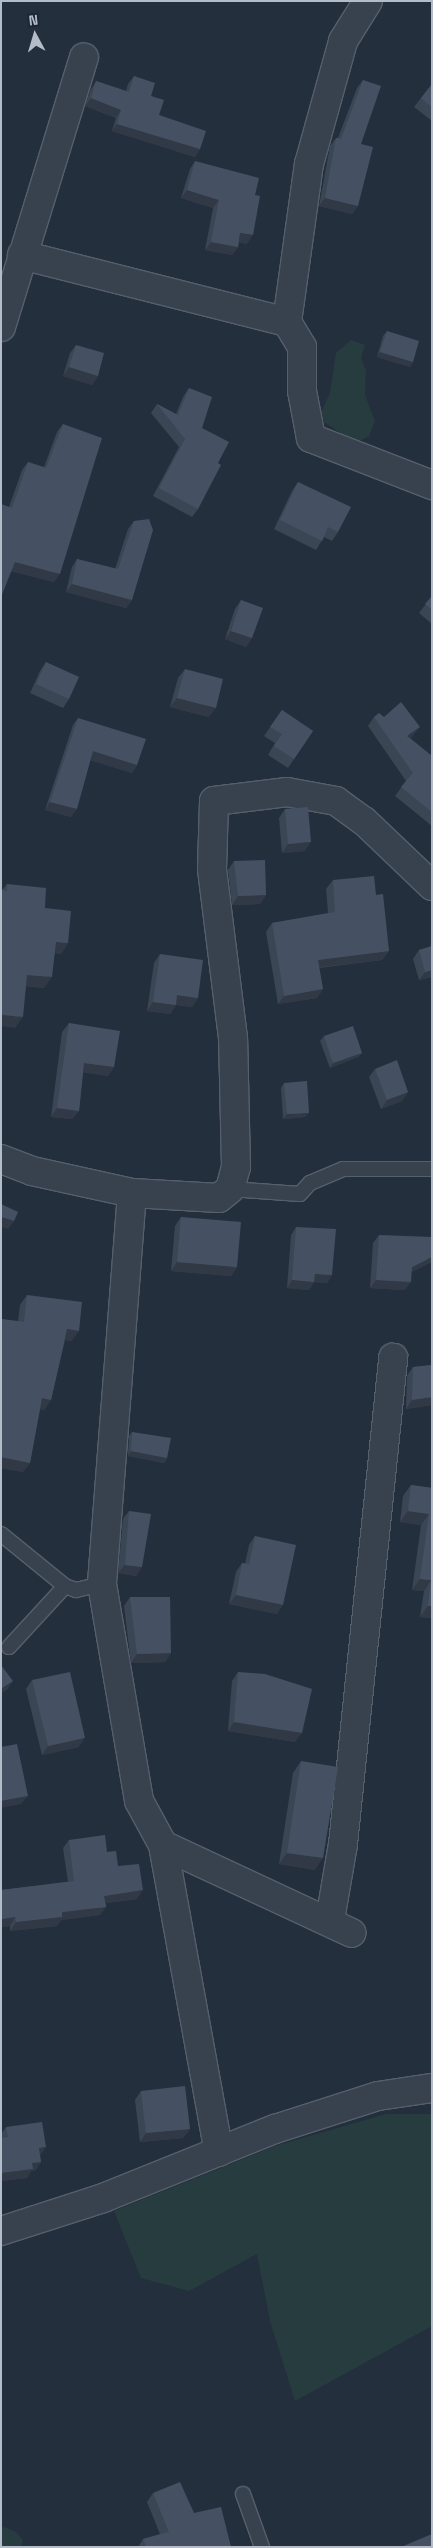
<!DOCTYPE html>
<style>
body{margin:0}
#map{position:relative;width:433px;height:2548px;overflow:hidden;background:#242f3e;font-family:"Space Grotesk",sans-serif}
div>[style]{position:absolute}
.green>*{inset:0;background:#263c3f}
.roads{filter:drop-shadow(1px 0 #565f6c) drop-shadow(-1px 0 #565f6c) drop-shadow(0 1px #565f6c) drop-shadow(0 -1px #565f6c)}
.service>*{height:14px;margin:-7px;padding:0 7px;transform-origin:7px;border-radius:7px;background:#38414e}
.minor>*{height:28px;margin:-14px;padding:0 14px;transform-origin:14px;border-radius:14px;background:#38414e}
.wall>*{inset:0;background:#3b4654}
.shaded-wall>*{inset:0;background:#303945}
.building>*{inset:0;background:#455162}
span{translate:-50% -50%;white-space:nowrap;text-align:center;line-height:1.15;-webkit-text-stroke:4px #1d2633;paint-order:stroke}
.frame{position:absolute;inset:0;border:2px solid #b4bcc9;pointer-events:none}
.north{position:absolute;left:10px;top:10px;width:50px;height:50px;-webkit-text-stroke:4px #1d2633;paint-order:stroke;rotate:354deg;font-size:14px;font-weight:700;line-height:20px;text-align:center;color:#b4bcc9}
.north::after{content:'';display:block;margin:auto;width:18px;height:22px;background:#b4bcc9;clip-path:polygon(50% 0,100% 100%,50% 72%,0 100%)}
</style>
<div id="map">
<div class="green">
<div style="clip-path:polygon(351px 340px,365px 345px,361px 358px,366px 371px,365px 395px,375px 421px,369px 436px,356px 443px,324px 422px,321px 412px,330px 393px,336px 353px)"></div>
<div style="clip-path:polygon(386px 2114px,432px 2114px,432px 2326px,295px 2401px,270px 2321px,257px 2254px,189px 2291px,141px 2278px,114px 2211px,275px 2146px)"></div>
<div style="clip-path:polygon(1px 2526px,16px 2532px,23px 2540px,21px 2547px,1px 2547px)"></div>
</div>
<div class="roads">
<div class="service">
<div style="left:230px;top:1189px;width:70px;rotate:4.1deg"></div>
<div style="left:300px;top:1194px;width:15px;rotate:-48deg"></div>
<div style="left:310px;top:1183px;width:36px;rotate:-23deg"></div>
<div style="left:343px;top:1169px;width:89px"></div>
<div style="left:1px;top:1534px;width:82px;rotate:39.1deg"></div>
<div style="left:65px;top:1586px;width:12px;rotate:20deg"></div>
<div style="left:76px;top:1590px;width:27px;rotate:-13deg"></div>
<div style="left:9px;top:1647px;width:83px;rotate:-47.4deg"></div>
<div style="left:243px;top:2494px;width:56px;rotate:70.3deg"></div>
</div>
<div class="minor">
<div style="left:22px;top:255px;width:273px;rotate:14.2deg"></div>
<div style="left:287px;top:322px;width:160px;rotate:-82.1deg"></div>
<div style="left:309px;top:164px;width:128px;rotate:-74.5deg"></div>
<div style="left:343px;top:41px;width:47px;rotate:-58deg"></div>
<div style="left:287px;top:322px;width:29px;rotate:59deg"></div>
<div style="left:302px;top:347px;width:44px;rotate:90deg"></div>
<div style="left:302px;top:391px;width:48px;rotate:79.2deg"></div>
<div style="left:311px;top:438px;width:130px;rotate:21.2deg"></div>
<div style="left:1px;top:327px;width:282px;rotate:-72.9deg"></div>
<div style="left:1px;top:1159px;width:33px;rotate:21deg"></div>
<div style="left:32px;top:1171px;width:102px;rotate:12.4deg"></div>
<div style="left:132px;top:1193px;width:87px;rotate:3.3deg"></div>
<div style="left:219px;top:1198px;width:14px;rotate:-39deg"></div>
<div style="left:230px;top:1189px;width:23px;rotate:-75deg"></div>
<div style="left:236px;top:1167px;width:129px;rotate:-91.3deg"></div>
<div style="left:233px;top:1038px;width:170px;rotate:-97.1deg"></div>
<div style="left:212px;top:869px;width:68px;rotate:-88.3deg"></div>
<div style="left:214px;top:801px;width:74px;rotate:-7deg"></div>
<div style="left:287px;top:792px;width:50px;rotate:10.4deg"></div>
<div style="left:336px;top:801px;width:34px;rotate:36deg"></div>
<div style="left:364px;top:821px;width:94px;rotate:43.7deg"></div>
<div style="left:132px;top:1193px;width:392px;rotate:94.4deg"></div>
<div style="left:102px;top:1584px;width:220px;rotate:80.3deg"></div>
<div style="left:139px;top:1801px;width:50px;rotate:61.4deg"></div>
<div style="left:163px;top:1845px;width:312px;rotate:79.7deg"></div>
<div style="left:163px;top:1845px;width:208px;rotate:25deg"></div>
<div style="left:330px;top:1920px;width:77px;rotate:-80.3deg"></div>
<div style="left:343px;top:1844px;width:489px;rotate:-84.1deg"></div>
<div style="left:1px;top:2231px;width:107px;rotate:-17.9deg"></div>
<div style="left:103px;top:2198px;width:185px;rotate:-21.9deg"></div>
<div style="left:275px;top:2129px;width:108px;rotate:-17.8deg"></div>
<div style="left:378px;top:2096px;width:55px;rotate:-8.4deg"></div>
</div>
</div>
<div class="wall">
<div style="clip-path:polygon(134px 76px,151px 96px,159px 115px,200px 149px,195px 157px,112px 131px,116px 118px,85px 106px,91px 89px,96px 81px,126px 91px,128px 84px)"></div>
<div style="clip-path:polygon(363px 80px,358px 206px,352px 214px,319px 206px,330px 146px,336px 138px,338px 138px,357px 88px)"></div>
<div style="clip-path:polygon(432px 84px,432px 121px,414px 107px)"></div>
<div style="clip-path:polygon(195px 161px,247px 244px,239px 242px,238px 247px,232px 255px,205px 250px,213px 208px,181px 198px,190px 169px)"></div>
<div style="clip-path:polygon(387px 331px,413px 362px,410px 367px,377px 357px,383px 336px)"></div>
<div style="clip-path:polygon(76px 345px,98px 376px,92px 385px,63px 376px,70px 353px)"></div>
<div style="clip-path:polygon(189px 388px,202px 428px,218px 463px,198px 509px,192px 517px,153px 496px,179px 447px,151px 413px,157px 404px,176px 414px,183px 397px)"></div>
<div style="clip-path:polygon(63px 424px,54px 582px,11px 571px,9px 507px,22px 470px,28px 462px,44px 467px,57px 432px)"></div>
<div style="clip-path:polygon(298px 482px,338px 532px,332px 541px,324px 537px,316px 550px,274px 529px,292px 491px)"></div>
<div style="clip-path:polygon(134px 521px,132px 600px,126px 608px,66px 592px,72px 567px,77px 559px,115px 569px,128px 529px)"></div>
<div style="clip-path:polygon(432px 596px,432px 624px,419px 613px)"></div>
<div style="clip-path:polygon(241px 600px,252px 638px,246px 647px,225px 639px,235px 609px)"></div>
<div style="clip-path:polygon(46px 662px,69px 699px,63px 708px,30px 693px,40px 671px)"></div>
<div style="clip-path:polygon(185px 669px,209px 717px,170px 707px,178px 678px)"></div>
<div style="clip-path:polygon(282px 710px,313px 731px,288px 768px,268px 755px,275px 743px,264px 736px)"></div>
<div style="clip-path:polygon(374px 717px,384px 717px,413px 736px,410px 738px,432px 756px,432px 826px,395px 796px,406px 781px,368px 726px)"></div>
<div style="clip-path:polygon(78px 718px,137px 765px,132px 773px,90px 760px,71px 817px,45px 810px,73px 725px)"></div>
<div style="clip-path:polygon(285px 809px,305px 851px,282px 853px,279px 818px)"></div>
<div style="clip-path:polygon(234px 861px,266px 895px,260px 904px,232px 905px,228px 870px)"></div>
<div style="clip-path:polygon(333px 880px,376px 895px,389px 951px,382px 960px,319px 968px,323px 989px,317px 998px,278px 1004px,266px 932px,272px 923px,328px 913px,326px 889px)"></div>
<div style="clip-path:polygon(7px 884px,45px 908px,68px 943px,61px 954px,55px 953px,44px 988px,26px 986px,15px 1028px,2px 890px)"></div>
<div style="clip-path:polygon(432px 946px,432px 977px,419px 980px,413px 959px,419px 950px)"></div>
<div style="clip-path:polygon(160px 954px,198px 998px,192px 1007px,176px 1005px,170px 1014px,147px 1011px,154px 963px)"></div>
<div style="clip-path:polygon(69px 1023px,114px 1067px,108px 1076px,83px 1072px,79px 1111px,72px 1119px,51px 1117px,62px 1032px)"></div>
<div style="clip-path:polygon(324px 1036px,362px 1053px,358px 1057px,330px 1068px,320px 1041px)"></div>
<div style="clip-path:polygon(375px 1069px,408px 1092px,402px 1101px,381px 1109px,369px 1077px)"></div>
<div style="clip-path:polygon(284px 1083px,305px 1117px,283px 1119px,281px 1088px)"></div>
<div style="clip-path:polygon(181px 1217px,237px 1267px,231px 1276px,171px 1271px,175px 1226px)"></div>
<div style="clip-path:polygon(296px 1227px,332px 1275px,327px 1283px,314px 1282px,309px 1290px,287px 1288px,291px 1235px)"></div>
<div style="clip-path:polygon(379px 1235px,432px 1262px,411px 1272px,405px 1290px,370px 1288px,373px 1243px)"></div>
<div style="clip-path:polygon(27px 1295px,72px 1341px,65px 1340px,51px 1400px,44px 1410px,40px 1409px,30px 1463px,23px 1472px,1px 1468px,1px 1319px,18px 1321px,20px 1305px)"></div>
<div style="clip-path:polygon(432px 1365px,432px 1405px,406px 1409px,407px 1376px,413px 1367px)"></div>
<div style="clip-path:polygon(132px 1432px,167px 1458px,164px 1463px,128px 1456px,129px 1436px)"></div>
<div style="clip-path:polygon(411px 1485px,432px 1488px,432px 1618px,420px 1617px,424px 1591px,412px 1590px,421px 1525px,400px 1522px,403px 1496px)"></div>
<div style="clip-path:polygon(129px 1511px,142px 1567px,136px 1576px,118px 1573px,123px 1519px)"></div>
<div style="clip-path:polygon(255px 1536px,277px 1614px,229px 1604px,236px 1572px,242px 1563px,245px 1564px,249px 1545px)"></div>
<div style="clip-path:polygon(130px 1597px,171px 1653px,165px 1662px,131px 1663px,124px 1606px)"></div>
<div style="clip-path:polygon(238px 1672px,295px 1742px,228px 1731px,232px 1681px)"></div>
<div style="clip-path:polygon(32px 1680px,79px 1747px,42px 1755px,26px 1689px)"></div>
<div style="clip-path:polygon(301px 1761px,315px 1870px,279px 1864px,293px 1773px)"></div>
<div style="clip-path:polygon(69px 1840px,107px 1852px,118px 1866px,137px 1899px,106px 1903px,106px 1907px,100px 1915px,61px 1920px,57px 1926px,10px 1931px,10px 1926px,1px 1927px,1px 1890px,68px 1882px,63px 1848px)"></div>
<div style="clip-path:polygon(141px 2091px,190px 2129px,183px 2138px,140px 2142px,135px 2100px)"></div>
<div style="clip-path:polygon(6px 2127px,40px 2156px,41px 2162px,35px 2171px,31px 2171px,27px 2178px,1px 2181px,1px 2134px)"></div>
<div style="clip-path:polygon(153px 2493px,194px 2513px,231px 2547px,138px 2547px,143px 2539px,160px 2534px,147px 2502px)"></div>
</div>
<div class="shaded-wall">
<div style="clip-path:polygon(91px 98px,121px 110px,116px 118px,85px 106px)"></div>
<div style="clip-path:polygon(117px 124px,200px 149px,195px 157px,112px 131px)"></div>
<div style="clip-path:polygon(187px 190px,219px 200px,213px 208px,181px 198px)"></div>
<div style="clip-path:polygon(325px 198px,358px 206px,352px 214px,319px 206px)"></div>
<div style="clip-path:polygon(240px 233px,253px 235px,247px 244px,234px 241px)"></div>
<div style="clip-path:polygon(211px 242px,238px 247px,232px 255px,205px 250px)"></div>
<div style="clip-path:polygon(380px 352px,413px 362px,410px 367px,377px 357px)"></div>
<div style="clip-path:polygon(69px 367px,98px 376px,92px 385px,63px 376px)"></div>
<div style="clip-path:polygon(15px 562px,60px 574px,54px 582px,9px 571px)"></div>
<div style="clip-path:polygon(72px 584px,132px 600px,126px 608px,66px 592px)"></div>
<div style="clip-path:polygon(231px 631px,252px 638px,246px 647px,225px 639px)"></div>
<div style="clip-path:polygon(177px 698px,216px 708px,209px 717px,170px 707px)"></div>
<div style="clip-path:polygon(420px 727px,413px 736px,401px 745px,407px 736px)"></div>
<div style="clip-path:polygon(93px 751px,137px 765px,132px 773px,87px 759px)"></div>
<div style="clip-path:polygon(50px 802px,77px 809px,71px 817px,45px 810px)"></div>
<div style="clip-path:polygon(311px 842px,305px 851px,282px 853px,288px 844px)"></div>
<div style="clip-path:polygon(266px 895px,260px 904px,232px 905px,238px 896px)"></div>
<div style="clip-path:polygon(56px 942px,68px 943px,61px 954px,48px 952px)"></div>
<div style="clip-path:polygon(389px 951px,382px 960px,312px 968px,318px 960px)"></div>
<div style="clip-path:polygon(432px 970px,432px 977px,419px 980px,425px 972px)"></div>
<div style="clip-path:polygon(27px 975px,52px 977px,44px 988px,20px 985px)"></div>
<div style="clip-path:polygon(323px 989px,317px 998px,278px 1004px,284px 996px)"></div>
<div style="clip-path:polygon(177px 995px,198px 998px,192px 1007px,171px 1004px)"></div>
<div style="clip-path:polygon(153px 1002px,176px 1005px,170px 1014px,147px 1011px)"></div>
<div style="clip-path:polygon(1px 1015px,23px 1017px,15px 1028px,1px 1026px)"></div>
<div style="clip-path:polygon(362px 1053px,358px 1057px,330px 1068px,333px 1063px)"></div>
<div style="clip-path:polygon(84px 1063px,114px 1067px,108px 1076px,78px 1072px)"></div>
<div style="clip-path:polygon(408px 1092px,402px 1101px,381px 1109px,387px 1100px)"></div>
<div style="clip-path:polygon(57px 1108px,79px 1111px,72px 1119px,51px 1117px)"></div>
<div style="clip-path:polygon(309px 1113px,305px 1117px,283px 1119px,287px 1114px)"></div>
<div style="clip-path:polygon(1px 1217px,14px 1221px,8px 1229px,1px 1227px)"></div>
<div style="clip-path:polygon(432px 1257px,432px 1262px,406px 1275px,412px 1267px)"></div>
<div style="clip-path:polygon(177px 1262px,237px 1267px,231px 1276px,171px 1271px)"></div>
<div style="clip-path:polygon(315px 1274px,332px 1275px,327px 1283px,314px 1282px,309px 1290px,287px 1288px,292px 1280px)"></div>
<div style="clip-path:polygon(376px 1280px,411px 1282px,405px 1290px,370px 1288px)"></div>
<div style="clip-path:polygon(67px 1329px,79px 1331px,72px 1341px,60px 1339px)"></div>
<div style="clip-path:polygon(432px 1397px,432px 1405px,406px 1409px,412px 1400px)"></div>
<div style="clip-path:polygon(42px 1398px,51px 1400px,44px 1410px,35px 1408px)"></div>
<div style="clip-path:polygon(131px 1451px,167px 1458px,164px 1463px,128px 1456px)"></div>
<div style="clip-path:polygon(1px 1457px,30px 1463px,23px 1472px,1px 1468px)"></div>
<div style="clip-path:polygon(408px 1511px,429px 1514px,421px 1525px,400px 1522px)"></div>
<div style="clip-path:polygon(125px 1565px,142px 1567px,136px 1576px,118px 1573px)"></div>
<div style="clip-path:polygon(420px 1579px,431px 1580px,424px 1591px,412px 1590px)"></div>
<div style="clip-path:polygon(236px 1595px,283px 1605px,277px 1614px,229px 1604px)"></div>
<div style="clip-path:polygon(428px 1606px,432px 1606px,432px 1618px,420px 1617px)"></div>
<div style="clip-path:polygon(171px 1653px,165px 1662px,131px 1663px,137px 1654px)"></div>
<div style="clip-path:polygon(13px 1681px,7px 1690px,1px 1693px,1px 1689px)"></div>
<div style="clip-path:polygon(234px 1722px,302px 1733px,295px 1742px,228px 1731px)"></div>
<div style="clip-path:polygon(85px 1738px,79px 1747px,42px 1755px,48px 1746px)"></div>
<div style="clip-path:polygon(28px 1796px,21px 1804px,1px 1808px,1px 1801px)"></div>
<div style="clip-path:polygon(287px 1853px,323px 1858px,315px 1870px,279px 1864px)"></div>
<div style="clip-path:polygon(143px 1890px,137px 1899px,99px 1904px,104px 1896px)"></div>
<div style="clip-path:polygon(106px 1907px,100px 1915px,61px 1920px,57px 1926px,10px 1931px,16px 1922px,62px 1912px)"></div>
<div style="clip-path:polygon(15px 1917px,10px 1926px,1px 1927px,2px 1919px)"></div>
<div style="clip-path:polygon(190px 2129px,183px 2138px,140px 2142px,146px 2133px)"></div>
<div style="clip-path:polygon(46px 2147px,40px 2156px,39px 2148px)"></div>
<div style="clip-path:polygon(41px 2162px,35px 2171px,31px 2171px,27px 2178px,1px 2181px,1px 2173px,32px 2163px)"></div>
</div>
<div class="building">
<div style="clip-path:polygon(134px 76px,155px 83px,151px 96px,164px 100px,159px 115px,206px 131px,200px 149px,117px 124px,121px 110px,91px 98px,96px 81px,129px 92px)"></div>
<div style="clip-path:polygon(363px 80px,381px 86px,361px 144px,373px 147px,358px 206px,325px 198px,336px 138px,341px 139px)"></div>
<div style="clip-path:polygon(432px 84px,432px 107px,421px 98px)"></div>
<div style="clip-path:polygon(195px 161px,259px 178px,255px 195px,260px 196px,253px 235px,240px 233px,238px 247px,211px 242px,219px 200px,187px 190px)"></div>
<div style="clip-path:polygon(387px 331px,419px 341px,413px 362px,380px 352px)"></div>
<div style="clip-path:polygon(76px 345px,104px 353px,98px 376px,69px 367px)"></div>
<div style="clip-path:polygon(189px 388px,212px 397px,202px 428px,229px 442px,218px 463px,221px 465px,198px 509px,159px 488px,185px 439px,157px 404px,178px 415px)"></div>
<div style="clip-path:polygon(63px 424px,102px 438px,60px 574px,15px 562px,1px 597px,1px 504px,12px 508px,28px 462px,46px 468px)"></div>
<div style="clip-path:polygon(298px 482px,351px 507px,338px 532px,328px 527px,322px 541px,280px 520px)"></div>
<div style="clip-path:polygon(149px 519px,153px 530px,132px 600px,72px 584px,77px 559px,118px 569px,134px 521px)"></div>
<div style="clip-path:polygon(432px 596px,432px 610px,425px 604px)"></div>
<div style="clip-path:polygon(241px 600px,263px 608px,252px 638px,231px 631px)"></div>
<div style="clip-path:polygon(46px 662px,79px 677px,69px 699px,36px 684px)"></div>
<div style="clip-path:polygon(185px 669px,223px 679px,216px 708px,177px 698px)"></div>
<div style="clip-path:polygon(401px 702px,420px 727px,407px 736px,432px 756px,432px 812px,401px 787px,413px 773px,374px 717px,379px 713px,384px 717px)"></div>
<div style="clip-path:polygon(282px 710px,313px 731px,294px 759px,274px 746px,282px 734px,270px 727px)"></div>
<div style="clip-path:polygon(78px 718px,146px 739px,137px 765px,93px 751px,77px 809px,50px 802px)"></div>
<div style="clip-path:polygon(308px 807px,311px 842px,288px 844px,285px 809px)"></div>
<div style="clip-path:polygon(265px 860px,266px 895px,238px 896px,234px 861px)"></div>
<div style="clip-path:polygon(374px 876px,376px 895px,383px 894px,389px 951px,318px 960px,323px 989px,284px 996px,272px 923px,335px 912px,333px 880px)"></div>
<div style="clip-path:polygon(7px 884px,46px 888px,45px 908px,71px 911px,68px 943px,56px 942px,52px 977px,27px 975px,23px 1017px,1px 1015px,1px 890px,7px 891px)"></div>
<div style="clip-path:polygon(432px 946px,432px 970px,425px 972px,419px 950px)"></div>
<div style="clip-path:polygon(160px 954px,203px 960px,198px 998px,177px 995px,176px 1005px,153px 1002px)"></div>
<div style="clip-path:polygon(69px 1023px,120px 1031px,114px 1067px,84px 1063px,79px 1111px,57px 1108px)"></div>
<div style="clip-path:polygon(353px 1026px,362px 1053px,333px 1063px,324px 1036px)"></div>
<div style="clip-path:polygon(397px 1060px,408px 1092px,387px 1100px,375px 1069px)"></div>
<div style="clip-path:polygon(307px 1081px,309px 1113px,287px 1114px,284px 1083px)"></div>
<div style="clip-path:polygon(1px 1204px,18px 1212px,14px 1221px,1px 1217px)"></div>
<div style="clip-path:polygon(181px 1217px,241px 1222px,237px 1267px,177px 1262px)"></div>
<div style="clip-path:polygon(296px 1227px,336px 1229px,332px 1275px,315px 1274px,314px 1282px,292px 1280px)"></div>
<div style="clip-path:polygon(379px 1235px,432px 1237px,432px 1257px,412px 1267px,411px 1282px,376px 1280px)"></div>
<div style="clip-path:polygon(27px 1295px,82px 1302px,79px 1331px,67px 1329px,51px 1400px,42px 1398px,30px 1463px,1px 1457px,1px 1319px,24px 1322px)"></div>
<div style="clip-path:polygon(432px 1365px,432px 1397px,412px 1400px,413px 1367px)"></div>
<div style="clip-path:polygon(132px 1432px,171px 1438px,167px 1458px,131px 1451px)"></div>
<div style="clip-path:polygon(411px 1485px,432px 1488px,432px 1606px,428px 1606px,431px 1580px,420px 1579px,429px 1514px,408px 1511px)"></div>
<div style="clip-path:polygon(129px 1511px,151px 1514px,142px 1567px,125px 1565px)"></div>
<div style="clip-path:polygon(255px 1536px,296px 1545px,283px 1605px,236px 1595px,242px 1563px,249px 1564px)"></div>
<div style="clip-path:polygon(130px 1597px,170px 1597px,171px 1653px,137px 1654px)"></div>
<div style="clip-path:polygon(1px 1665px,13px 1681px,1px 1689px)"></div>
<div style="clip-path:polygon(70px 1672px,85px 1738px,48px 1746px,32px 1680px)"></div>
<div style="clip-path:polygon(238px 1672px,265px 1674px,312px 1689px,302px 1733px,234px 1722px)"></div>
<div style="clip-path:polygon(17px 1744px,28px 1796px,1px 1801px,1px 1747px)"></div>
<div style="clip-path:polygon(301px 1761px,338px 1767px,323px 1858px,287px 1853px)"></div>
<div style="clip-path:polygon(105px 1835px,107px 1852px,116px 1851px,118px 1866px,139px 1864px,143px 1890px,104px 1896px,106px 1907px,62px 1912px,62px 1917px,16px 1922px,15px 1917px,2px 1919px,1px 1890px,74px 1881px,69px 1840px)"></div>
<div style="clip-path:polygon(185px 2086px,190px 2129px,146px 2133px,141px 2091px)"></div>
<div style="clip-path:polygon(42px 2122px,46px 2147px,39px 2148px,41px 2162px,32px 2163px,33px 2169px,1px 2173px,1px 2138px,8px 2137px,6px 2127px)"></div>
<div style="clip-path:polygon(180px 2482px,194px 2513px,221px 2507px,231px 2547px,146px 2547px,143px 2539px,169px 2532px,153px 2493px)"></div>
<div style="clip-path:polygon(432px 2534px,432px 2547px,401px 2547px)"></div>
</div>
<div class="frame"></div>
<div class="north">N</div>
</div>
